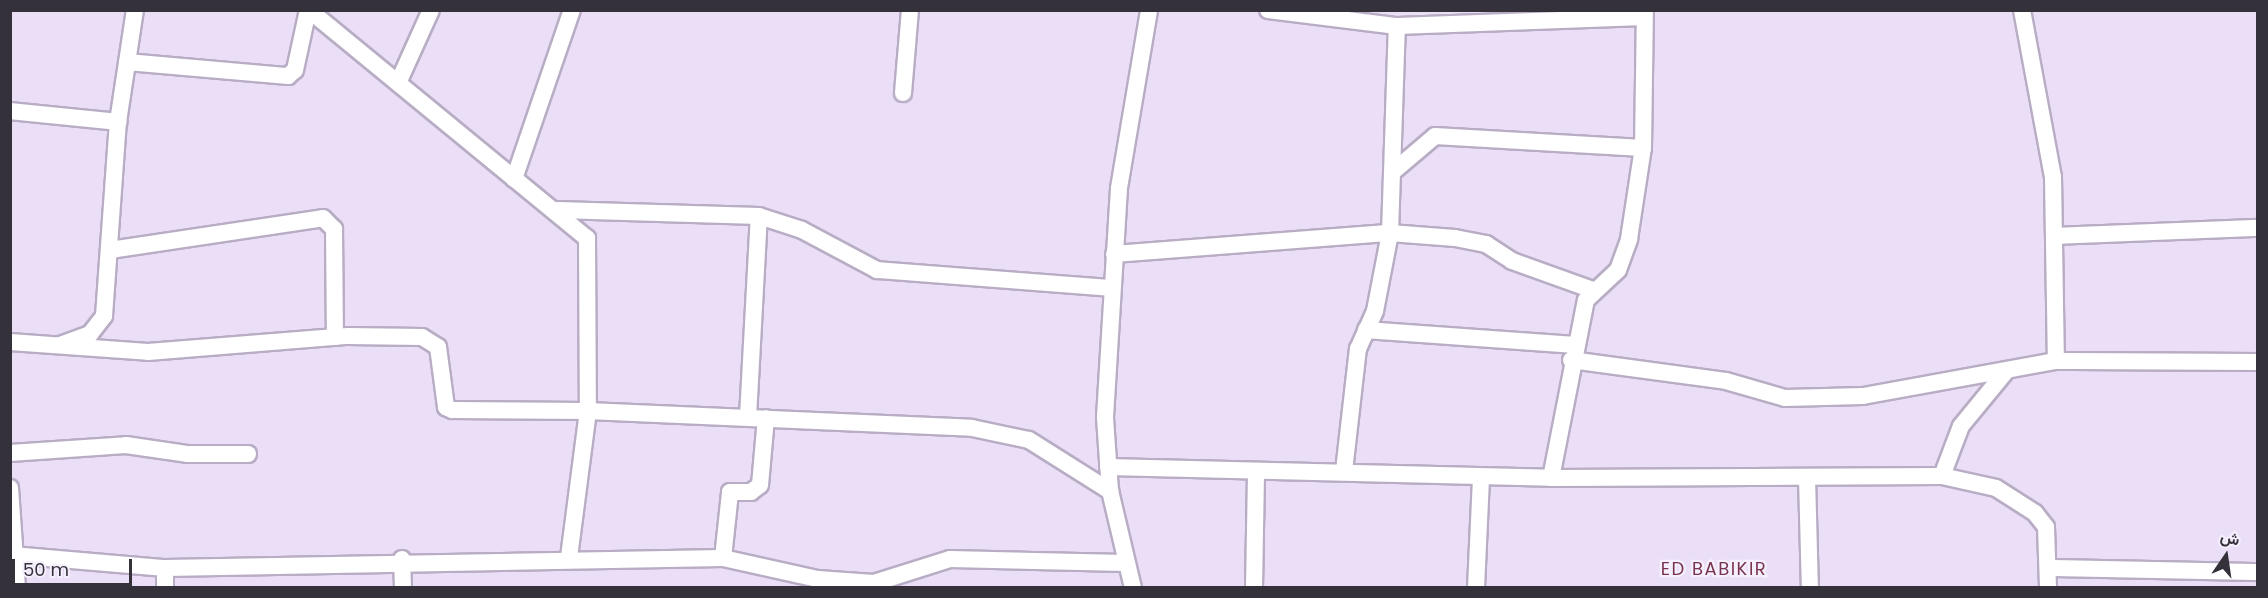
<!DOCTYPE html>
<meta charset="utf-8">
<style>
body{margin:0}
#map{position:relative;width:2268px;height:598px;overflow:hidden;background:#ebdff7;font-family:Poppins,Vazirmatn,sans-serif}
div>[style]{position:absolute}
.roads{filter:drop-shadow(2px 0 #b8adc4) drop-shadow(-2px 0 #b8adc4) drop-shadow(0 2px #b8adc4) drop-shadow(0 -2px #b8adc4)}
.minor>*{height:16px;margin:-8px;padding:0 8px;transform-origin:8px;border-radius:8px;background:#fff}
span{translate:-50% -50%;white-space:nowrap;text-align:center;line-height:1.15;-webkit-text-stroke:4.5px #f6effd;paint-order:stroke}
.quarter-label{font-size:18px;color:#78344e;letter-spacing:1.5px}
.frame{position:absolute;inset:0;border:12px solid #35313a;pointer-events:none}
.north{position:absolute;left:2196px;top:526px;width:60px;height:60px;-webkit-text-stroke:4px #f6effd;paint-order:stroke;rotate:13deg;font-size:16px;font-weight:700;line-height:24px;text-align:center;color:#35313a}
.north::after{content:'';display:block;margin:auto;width:21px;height:27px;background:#35313a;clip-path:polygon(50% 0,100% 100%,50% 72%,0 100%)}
.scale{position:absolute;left:12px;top:559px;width:120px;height:27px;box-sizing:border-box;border:3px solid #35313a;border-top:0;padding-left:8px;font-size:18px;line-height:21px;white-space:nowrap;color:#35313a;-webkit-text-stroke:4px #f6effd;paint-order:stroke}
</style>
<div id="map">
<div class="roads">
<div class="minor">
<div style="left:309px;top:10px;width:360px;rotate:39.4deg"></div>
<div style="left:587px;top:238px;width:173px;rotate:89.7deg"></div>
<div style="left:588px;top:411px;width:147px;rotate:97.4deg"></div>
<div style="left:1268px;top:10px;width:130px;rotate:7.1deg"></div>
<div style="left:1397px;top:26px;width:247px;rotate:-2.1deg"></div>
<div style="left:2022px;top:10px;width:170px;rotate:79.5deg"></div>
<div style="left:2053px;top:177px;width:184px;rotate:89.1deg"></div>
<div style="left:127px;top:62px;width:162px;rotate:5deg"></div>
<div style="left:288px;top:76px;width:9px;rotate:-41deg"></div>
<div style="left:295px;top:70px;width:61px;rotate:-77.8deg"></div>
<div style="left:398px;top:83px;width:80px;rotate:-65.7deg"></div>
<div style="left:903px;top:93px;width:83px;rotate:-85.2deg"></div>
<div style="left:10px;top:111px;width:109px;rotate:5.8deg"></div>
<div style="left:1395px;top:170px;width:52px;rotate:-40.4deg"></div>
<div style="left:1435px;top:136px;width:208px;rotate:3.3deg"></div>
<div style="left:514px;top:179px;width:179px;rotate:-71.1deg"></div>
<div style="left:558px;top:210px;width:201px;rotate:1.7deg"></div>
<div style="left:759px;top:216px;width:45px;rotate:18deg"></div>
<div style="left:802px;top:230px;width:85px;rotate:28.1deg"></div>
<div style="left:877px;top:270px;width:235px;rotate:4.4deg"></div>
<div style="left:2055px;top:236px;width:203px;rotate:-2.3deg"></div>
<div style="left:110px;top:250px;width:215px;rotate:-8.5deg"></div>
<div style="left:323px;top:218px;width:16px;rotate:45deg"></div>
<div style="left:334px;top:229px;width:108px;rotate:89.5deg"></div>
<div style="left:1114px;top:254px;width:277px;rotate:-4.4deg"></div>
<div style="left:1390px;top:233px;width:65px;rotate:4.4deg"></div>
<div style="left:1455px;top:238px;width:32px;rotate:11deg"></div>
<div style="left:1486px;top:244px;width:31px;rotate:33deg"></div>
<div style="left:1512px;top:261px;width:86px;rotate:19.7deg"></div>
<div style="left:1366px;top:330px;width:209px;rotate:4.1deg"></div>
<div style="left:10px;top:342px;width:138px;rotate:4.1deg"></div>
<div style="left:148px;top:352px;width:201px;rotate:-4.6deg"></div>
<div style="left:348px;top:336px;width:74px;rotate:0.8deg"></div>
<div style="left:422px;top:337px;width:19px;rotate:32deg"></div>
<div style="left:438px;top:347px;width:61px;rotate:82.4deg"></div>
<div style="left:446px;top:407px;width:7px;rotate:27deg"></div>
<div style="left:452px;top:410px;width:136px;rotate:0.4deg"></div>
<div style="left:588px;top:411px;width:384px;rotate:2.5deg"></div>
<div style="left:972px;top:428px;width:58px;rotate:11.9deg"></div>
<div style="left:1029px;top:440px;width:96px;rotate:32.2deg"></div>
<div style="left:60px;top:345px;width:32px;rotate:-20deg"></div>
<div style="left:90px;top:334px;width:23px;rotate:-52deg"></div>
<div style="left:104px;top:316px;width:195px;rotate:-85.9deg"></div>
<div style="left:118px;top:122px;width:113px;rotate:-81.4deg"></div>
<div style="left:1571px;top:360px;width:156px;rotate:7.7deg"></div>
<div style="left:1726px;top:381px;width:61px;rotate:16.1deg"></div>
<div style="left:1785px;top:398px;width:78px;rotate:-1.5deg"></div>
<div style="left:1863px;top:396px;width:196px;rotate:-10.3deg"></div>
<div style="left:2056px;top:361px;width:202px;rotate:0.3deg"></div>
<div style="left:748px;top:417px;width:201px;rotate:-86.9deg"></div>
<div style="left:10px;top:453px;width:116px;rotate:-3.9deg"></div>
<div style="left:126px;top:445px;width:63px;rotate:8.3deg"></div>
<div style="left:188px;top:454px;width:60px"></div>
<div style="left:1108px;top:467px;width:443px;rotate:1.4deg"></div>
<div style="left:1551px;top:478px;width:391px;rotate:-0.3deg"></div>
<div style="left:1942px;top:476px;width:55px;rotate:12.5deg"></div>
<div style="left:1996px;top:488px;width:46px;rotate:32.7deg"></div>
<div style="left:2035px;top:513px;width:18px;rotate:52deg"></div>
<div style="left:2046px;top:527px;width:61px;rotate:88.1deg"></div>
<div style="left:1344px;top:471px;width:123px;rotate:-83.5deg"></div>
<div style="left:1358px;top:349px;width:42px;rotate:-65.9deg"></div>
<div style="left:1375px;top:311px;width:79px;rotate:-79.1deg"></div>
<div style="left:1390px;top:233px;width:207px;rotate:-88.1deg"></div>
<div style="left:1942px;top:476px;width:53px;rotate:-69.2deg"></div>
<div style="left:1961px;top:426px;width:72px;rotate:-50.6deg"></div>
<div style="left:1807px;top:477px;width:111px;rotate:88.5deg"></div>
<div style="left:1551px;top:478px;width:181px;rotate:-78.9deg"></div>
<div style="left:1586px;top:300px;width:44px;rotate:-43.2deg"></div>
<div style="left:1618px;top:270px;width:33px;rotate:-70deg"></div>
<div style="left:1629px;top:239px;width:92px;rotate:-81.3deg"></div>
<div style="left:1643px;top:148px;width:138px;rotate:-89.2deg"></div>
<div style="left:10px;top:488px;width:100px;rotate:86deg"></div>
<div style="left:12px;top:555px;width:154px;rotate:4.9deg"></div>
<div style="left:165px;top:568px;width:558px;rotate:-1.03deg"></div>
<div style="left:723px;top:558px;width:97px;rotate:12.5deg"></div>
<div style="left:818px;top:579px;width:56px;rotate:4.1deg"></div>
<div style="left:874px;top:583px;width:80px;rotate:-17.5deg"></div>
<div style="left:950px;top:559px;width:176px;rotate:1.3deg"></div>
<div style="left:723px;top:558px;width:66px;rotate:-83.9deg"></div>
<div style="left:730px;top:492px;width:21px"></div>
<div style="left:751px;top:492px;width:11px;rotate:-38deg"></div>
<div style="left:760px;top:485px;width:67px;rotate:-84.9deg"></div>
<div style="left:402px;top:559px;width:29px;rotate:88deg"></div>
<div style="left:2049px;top:568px;width:209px;rotate:1.1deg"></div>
<div style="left:165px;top:588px;width:20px;rotate:-90deg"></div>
<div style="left:1133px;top:588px;width:100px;rotate:-103.3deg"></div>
<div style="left:1110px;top:491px;width:74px;rotate:-93.9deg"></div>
<div style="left:1105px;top:417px;width:229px;rotate:-86.5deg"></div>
<div style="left:1119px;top:188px;width:181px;rotate:-80.4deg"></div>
<div style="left:1254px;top:588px;width:117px;rotate:-89deg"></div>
<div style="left:1476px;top:588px;width:111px;rotate:-87.4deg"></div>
</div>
</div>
<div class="quarter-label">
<span style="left:1714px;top:569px">ED BABIKIR</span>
</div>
<div class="frame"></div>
<div class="north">ش</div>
<div class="scale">50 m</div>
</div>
